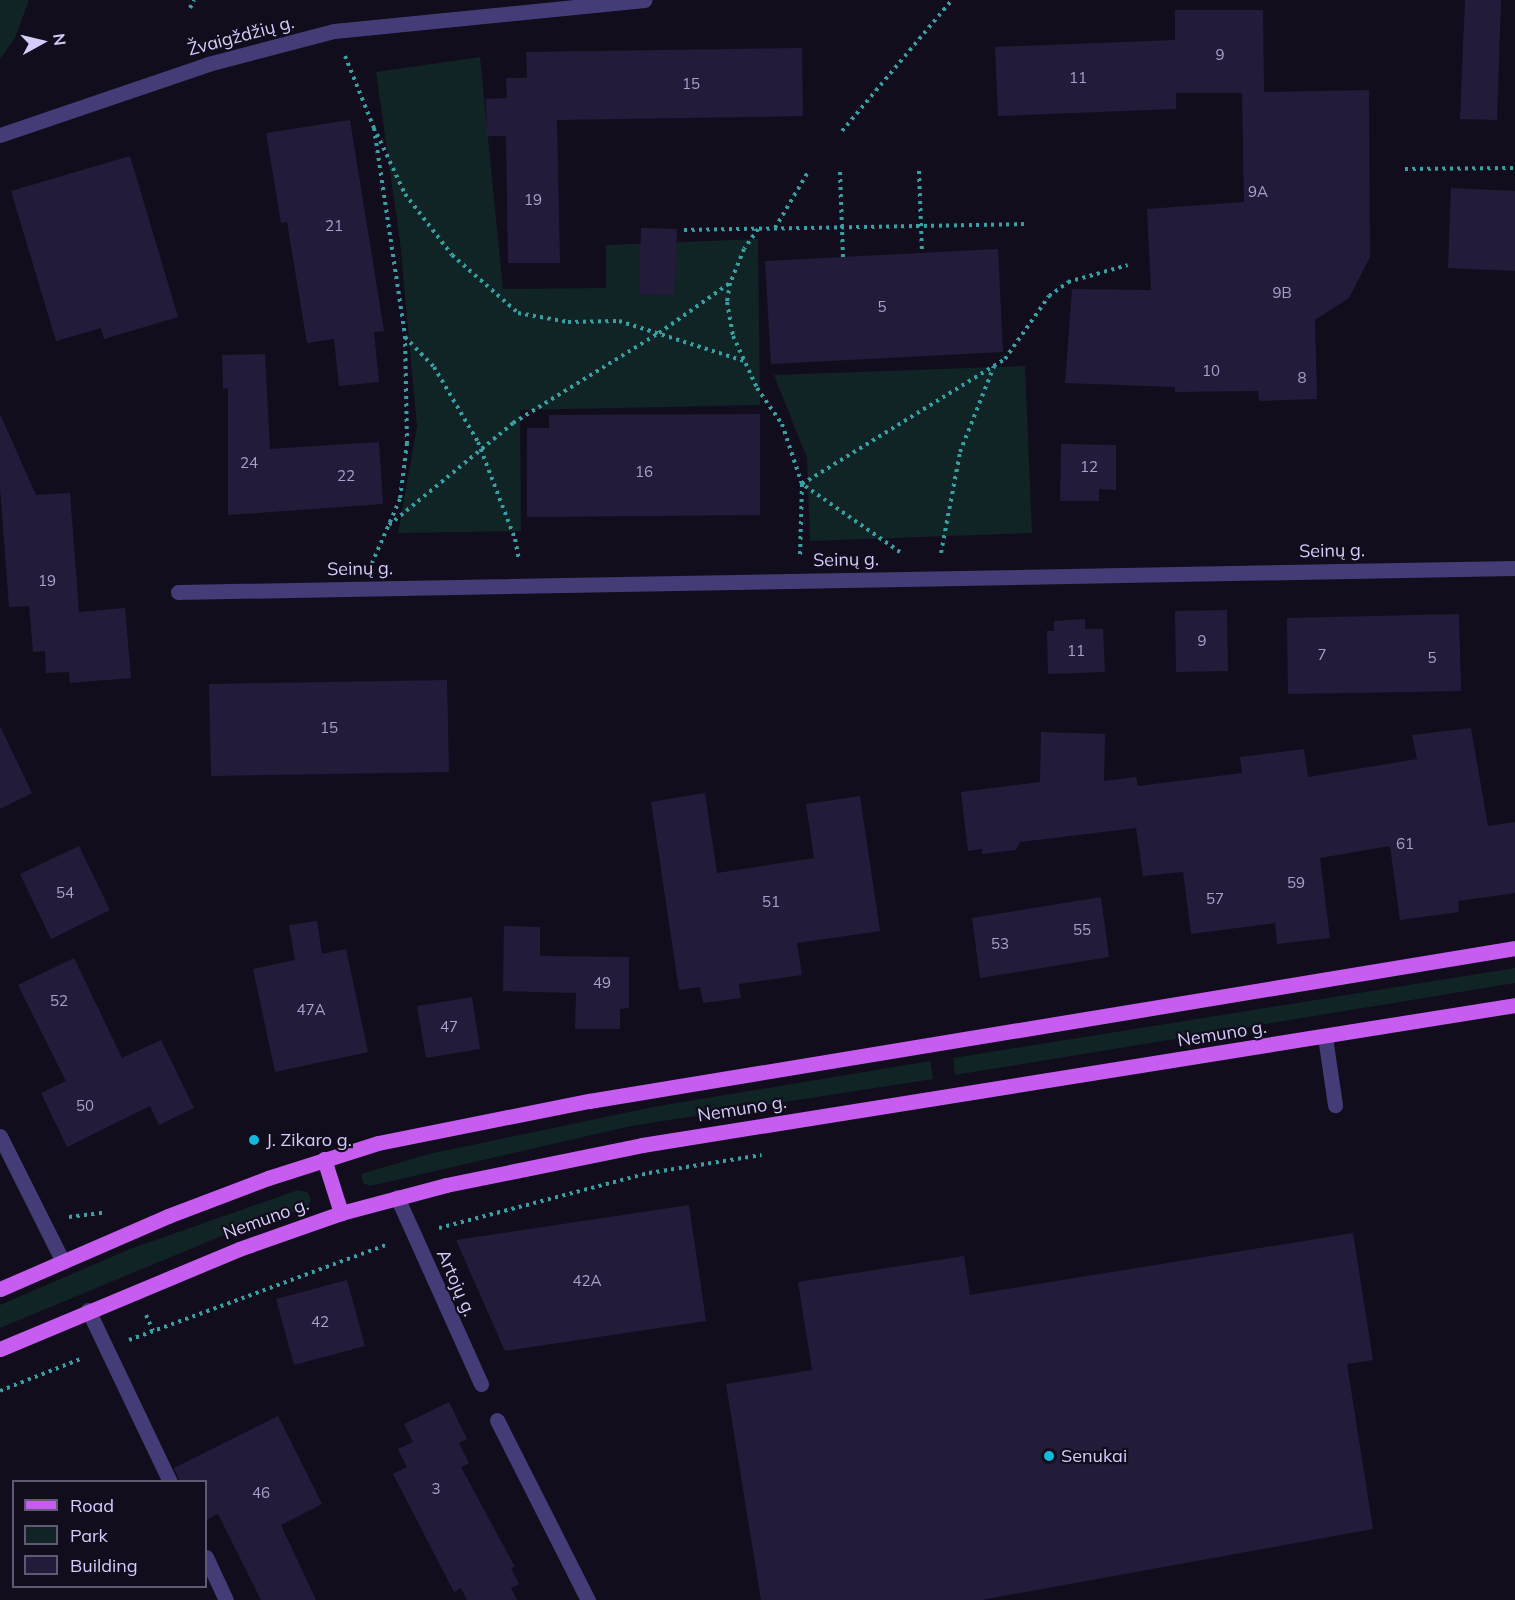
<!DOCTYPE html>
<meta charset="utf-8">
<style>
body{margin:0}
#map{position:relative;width:1515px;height:1600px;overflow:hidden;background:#110d1c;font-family:Mulish,sans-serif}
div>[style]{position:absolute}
.green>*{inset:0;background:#102425}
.building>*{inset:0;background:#241b3b}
.path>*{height:4px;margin-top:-2px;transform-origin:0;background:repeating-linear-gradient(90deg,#37a0a4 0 3px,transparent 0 7.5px)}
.minor>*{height:15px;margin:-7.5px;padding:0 7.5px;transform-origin:7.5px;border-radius:7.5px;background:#433c77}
.major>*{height:15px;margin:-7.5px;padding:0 7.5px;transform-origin:7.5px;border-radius:7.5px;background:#c75cf1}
.dots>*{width:16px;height:16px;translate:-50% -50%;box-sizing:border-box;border:3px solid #110d1c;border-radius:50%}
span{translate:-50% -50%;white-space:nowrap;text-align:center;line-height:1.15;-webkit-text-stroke:4.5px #110d1c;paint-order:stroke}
.number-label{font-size:15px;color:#a9a0cb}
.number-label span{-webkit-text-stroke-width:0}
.street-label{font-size:18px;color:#d5ccfb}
.poi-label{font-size:18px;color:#d5ccfb}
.left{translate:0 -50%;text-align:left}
.legend{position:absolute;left:12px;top:1480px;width:195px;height:108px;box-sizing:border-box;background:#110d1c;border:2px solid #5f5975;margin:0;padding:8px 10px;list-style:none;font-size:18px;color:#d5ccfb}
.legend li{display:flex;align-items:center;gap:12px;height:30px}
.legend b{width:30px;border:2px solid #5f5975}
.north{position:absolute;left:12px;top:12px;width:60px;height:60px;-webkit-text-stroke:4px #110d1c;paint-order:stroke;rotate:82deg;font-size:16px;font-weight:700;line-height:24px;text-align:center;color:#d5ccfb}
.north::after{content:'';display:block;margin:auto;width:21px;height:27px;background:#d5ccfb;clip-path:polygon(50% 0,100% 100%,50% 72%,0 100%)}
</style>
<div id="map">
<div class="green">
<div style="clip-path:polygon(0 0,29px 0,15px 38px,0 59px)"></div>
<div style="clip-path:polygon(480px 57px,503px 289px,606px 288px,606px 245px,758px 239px,760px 405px,520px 410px,521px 531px,398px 533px,417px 426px,400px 241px,376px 72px)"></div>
<div style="clip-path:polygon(1025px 366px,1032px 533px,810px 541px,807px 458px,774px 375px)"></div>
<div style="clip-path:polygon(1515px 968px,1515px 983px,955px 1075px,953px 1058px)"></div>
<div style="clip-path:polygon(930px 1061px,933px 1079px,631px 1126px,370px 1186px,363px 1183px,361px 1174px,429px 1154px,653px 1107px)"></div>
<div style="clip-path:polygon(298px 1190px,307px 1192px,311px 1199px,308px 1207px,226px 1234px,0 1328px,0 1305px,130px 1249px)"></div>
</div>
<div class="building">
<div style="clip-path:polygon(1465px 0,1501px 0,1497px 120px,1460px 119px)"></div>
<div style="clip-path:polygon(1175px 10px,1263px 10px,1264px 92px,1369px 90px,1370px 257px,1349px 298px,1315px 320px,1317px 399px,1259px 401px,1258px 391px,1175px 392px,1175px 387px,1065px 383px,1072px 289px,1151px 290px,1147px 209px,1244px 202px,1242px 93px,1176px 93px,1176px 109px,998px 116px,995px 47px,1175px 40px)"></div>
<div style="clip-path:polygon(802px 48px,803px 116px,557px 120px,560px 263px,508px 263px,506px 136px,487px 136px,486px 99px,507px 98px,506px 78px,527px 78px,526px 52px)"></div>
<div style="clip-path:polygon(350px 120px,384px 331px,374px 332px,379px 382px,339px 386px,334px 339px,307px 343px,287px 222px,281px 223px,266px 133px)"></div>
<div style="clip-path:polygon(130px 156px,178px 317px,104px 339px,101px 328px,56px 341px,11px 191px)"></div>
<div style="clip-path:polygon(1451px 188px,1515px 191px,1515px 271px,1448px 268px)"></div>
<div style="clip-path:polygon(641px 228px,677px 229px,674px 295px,639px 294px)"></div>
<div style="clip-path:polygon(998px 249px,1003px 352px,771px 364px,765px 261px)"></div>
<div style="clip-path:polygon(265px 354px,270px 449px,379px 442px,383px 504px,228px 515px,228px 388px,223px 389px,222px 355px)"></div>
<div style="clip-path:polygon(0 414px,36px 495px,70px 493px,79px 612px,125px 608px,131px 678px,70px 683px,69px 672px,46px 673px,45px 651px,33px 652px,29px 606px,9px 607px,0 487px)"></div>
<div style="clip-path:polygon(760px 414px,760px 515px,527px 517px,527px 428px,549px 428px,549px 415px)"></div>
<div style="clip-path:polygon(1061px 444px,1116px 445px,1116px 490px,1099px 489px,1099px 501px,1060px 501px)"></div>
<div style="clip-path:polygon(1227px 610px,1228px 671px,1176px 672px,1175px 611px)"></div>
<div style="clip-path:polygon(1459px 614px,1461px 691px,1288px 694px,1287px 618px)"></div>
<div style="clip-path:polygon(1085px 619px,1085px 629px,1103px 629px,1105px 672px,1048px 674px,1047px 631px,1054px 631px,1054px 621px)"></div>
<div style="clip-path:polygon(447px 680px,449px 772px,211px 776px,209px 684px)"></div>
<div style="clip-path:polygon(0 726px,32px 793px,0 809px)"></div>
<div style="clip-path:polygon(1471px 728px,1488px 826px,1515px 822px,1515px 893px,1458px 901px,1459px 912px,1400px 920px,1390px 846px,1320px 858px,1330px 938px,1277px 944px,1275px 923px,1191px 934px,1183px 872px,1143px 876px,1136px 828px,1020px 842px,1016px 850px,982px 854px,982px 849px,968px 851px,961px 792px,1040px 782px,1041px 732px,1105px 734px,1104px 781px,1136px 777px,1138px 786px,1242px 773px,1240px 757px,1304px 749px,1308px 777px,1417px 759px,1412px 735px)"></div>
<div style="clip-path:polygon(705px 793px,717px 873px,814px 858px,806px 804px,860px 796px,880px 931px,797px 943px,802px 975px,739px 984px,741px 998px,703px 1003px,700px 987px,679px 990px,651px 802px)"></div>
<div style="clip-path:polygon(79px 846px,110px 910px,51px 939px,20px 874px)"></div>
<div style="clip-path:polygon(1101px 897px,1109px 957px,980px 978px,972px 918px)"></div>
<div style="clip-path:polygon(317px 921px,322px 954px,346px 949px,368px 1052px,275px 1072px,253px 969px,295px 960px,289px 925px)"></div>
<div style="clip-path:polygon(504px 926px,540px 927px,540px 956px,629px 957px,629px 1008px,620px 1009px,620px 1029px,575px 1029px,576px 993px,503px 991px)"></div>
<div style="clip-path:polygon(74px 958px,122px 1058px,161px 1040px,194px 1108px,159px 1125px,150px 1106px,67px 1147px,41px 1093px,66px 1081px,18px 985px)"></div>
<div style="clip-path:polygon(472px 997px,480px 1049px,426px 1058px,417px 1006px)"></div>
<div style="clip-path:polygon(689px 1205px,706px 1321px,505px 1351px,456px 1240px)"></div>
<div style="clip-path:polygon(1353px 1233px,1373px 1360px,1347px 1364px,1373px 1529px,981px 1600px,761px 1600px,726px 1384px,812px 1370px,798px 1282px,964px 1256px,970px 1295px)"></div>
<div style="clip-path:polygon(347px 1280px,365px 1346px,294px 1365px,276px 1299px)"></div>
<div style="clip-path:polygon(449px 1402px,467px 1439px,459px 1443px,469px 1463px,461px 1467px,515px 1567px,511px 1568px,519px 1584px,511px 1588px,517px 1600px,467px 1600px,461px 1588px,454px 1592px,393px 1474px,407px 1467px,398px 1449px,413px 1442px,404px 1424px)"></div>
<div style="clip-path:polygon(278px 1416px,322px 1504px,281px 1525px,316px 1600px,261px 1600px,218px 1514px,206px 1520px,206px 1482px,180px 1482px,174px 1468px)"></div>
</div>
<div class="path">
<div style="left:190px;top:8px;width:9px;rotate:-63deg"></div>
<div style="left:345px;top:56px;width:78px;rotate:68.1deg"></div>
<div style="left:374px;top:128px;width:210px;rotate:81.5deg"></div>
<div style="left:405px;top:336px;width:107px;rotate:88.9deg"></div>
<div style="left:407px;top:443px;width:56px;rotate:97.1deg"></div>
<div style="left:400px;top:499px;width:70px;rotate:113.6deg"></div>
<div style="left:842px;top:131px;width:171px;rotate:-50deg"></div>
<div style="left:377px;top:134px;width:66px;rotate:65deg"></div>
<div style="left:405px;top:194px;width:77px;rotate:52.4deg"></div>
<div style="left:452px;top:255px;width:88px;rotate:41.3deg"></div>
<div style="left:518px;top:313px;width:51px;rotate:10.2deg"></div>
<div style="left:568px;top:322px;width:51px;rotate:-1.1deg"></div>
<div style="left:619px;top:321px;width:131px;rotate:17.7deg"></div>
<div style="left:1405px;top:169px;width:110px;rotate:-0.5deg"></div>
<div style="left:919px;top:171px;width:82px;rotate:87.9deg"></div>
<div style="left:840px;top:172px;width:85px;rotate:88deg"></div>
<div style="left:775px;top:228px;width:65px;rotate:-59.5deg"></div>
<div style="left:758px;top:229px;width:24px;rotate:125deg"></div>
<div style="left:744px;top:249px;width:37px;rotate:112deg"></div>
<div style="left:730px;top:283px;width:19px;rotate:99deg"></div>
<div style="left:727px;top:302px;width:35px;rotate:80deg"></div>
<div style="left:733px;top:336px;width:57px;rotate:65.2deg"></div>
<div style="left:757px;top:388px;width:44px;rotate:55.2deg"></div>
<div style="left:782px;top:424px;width:63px;rotate:71.6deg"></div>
<div style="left:802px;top:484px;width:72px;rotate:91.6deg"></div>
<div style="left:684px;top:230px;width:340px;rotate:-1deg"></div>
<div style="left:405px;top:337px;width:42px;rotate:46deg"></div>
<div style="left:434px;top:367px;width:87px;rotate:59.6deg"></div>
<div style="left:478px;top:442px;width:104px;rotate:69.1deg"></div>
<div style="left:515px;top:539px;width:20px;rotate:79deg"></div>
<div style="left:389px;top:525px;width:161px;rotate:-39.4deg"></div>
<div style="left:513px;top:423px;width:172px;rotate:-31.7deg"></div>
<div style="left:659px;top:333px;width:87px;rotate:-35.2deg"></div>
<div style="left:900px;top:552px;width:119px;rotate:-145.2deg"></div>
<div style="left:802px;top:484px;width:238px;rotate:-31.6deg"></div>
<div style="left:1005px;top:359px;width:77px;rotate:-55.1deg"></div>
<div style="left:1049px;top:296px;width:24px;rotate:-36deg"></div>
<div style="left:1068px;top:282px;width:62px;rotate:-15.8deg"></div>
<div style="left:941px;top:553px;width:103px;rotate:-79.3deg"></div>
<div style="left:960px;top:452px;width:92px;rotate:-68.4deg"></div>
<div style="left:69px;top:1217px;width:34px;rotate:-7deg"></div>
<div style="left:439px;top:1228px;width:217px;rotate:-14.7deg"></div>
<div style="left:649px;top:1173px;width:114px;rotate:-9.1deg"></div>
<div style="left:146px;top:1315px;width:17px;rotate:66deg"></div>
<div style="left:129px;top:1340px;width:277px;rotate:-20.3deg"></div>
<div style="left:0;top:1391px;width:89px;rotate:-21.7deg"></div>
</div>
<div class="minor">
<div style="left:0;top:135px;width:220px;rotate:-18.8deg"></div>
<div style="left:208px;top:64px;width:130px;rotate:-14.7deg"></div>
<div style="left:334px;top:31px;width:312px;rotate:-5.7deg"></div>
<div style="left:178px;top:592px;width:1337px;rotate:-1.03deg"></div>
<div style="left:1325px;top:1037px;width:69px;rotate:81.6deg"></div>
<div style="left:0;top:1136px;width:139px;rotate:63.4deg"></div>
<div style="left:397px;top:1197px;width:205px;rotate:65.8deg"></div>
<div style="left:88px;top:1310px;width:191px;rotate:64.5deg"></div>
<div style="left:497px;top:1420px;width:202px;rotate:63.2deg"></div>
<div style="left:206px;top:1557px;width:47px;rotate:65.1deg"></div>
</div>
<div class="major">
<div style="left:324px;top:1159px;width:57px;rotate:72.5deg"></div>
<div style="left:0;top:1289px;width:183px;rotate:-23.5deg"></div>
<div style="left:168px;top:1216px;width:107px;rotate:-20.8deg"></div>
<div style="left:268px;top:1178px;width:115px;rotate:-17.7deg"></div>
<div style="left:378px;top:1143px;width:215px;rotate:-11.3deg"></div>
<div style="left:589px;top:1101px;width:939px;rotate:-9.38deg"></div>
<div style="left:0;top:1349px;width:259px;rotate:-22.7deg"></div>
<div style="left:239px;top:1249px;width:108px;rotate:-19.4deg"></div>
<div style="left:341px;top:1213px;width:109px;rotate:-14.9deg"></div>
<div style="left:446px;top:1185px;width:200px;rotate:-11.5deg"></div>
<div style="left:642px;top:1145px;width:884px;rotate:-9.11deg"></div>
</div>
<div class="dots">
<div style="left:254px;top:1140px;background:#13b8df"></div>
<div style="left:1049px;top:1456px;background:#13b8df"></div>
</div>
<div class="number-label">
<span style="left:1220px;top:55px">9</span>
<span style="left:1078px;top:78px">11</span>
<span style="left:691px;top:84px">15</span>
<span style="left:1258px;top:192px">9A</span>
<span style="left:533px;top:200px">19</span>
<span style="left:334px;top:226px">21</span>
<span style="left:1282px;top:293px">9B</span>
<span style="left:882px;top:307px">5</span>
<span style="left:1211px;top:371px">10</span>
<span style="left:1302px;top:378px">8</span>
<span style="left:249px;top:463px">24</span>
<span style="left:1089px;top:467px">12</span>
<span style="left:644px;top:472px">16</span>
<span style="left:346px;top:476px">22</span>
<span style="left:47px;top:581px">19</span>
<span style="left:1202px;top:641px">9</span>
<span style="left:1076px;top:651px">11</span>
<span style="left:1322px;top:655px">7</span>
<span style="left:1432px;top:658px">5</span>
<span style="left:329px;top:728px">15</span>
<span style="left:1405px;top:844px">61</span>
<span style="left:1296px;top:883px">59</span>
<span style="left:65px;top:893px">54</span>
<span style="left:1215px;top:899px">57</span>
<span style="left:771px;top:902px">51</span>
<span style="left:1082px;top:930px">55</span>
<span style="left:1000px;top:944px">53</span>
<span style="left:602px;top:983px">49</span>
<span style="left:59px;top:1001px">52</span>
<span style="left:311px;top:1010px">47A</span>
<span style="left:449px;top:1027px">47</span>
<span style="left:85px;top:1106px">50</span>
<span style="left:587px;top:1281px">42A</span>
<span style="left:320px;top:1322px">42</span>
<span style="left:436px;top:1489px">3</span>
<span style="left:261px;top:1493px">46</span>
</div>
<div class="street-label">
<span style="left:241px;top:36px;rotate:-15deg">Žvaigždžių g.</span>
<span style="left:1332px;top:551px;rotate:-1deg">Seinų g.</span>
<span style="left:846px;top:560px;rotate:-1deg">Seinų g.</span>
<span style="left:360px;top:569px;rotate:-1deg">Seinų g.</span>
<span style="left:1222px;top:1034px;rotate:-9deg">Nemuno g.</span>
<span style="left:742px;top:1109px;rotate:-9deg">Nemuno g.</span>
<span style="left:266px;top:1219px;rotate:-20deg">Nemuno g.</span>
<span style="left:456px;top:1283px;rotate:66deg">Artojų g.</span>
</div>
<div class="poi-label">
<span class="left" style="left:266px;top:1140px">J. Zikaro g.</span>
<span class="left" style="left:1061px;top:1456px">Senukai</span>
</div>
<ul class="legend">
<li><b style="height:8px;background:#c75cf1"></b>Road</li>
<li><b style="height:16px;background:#102425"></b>Park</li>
<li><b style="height:16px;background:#241b3b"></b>Building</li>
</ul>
<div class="north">N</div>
</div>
